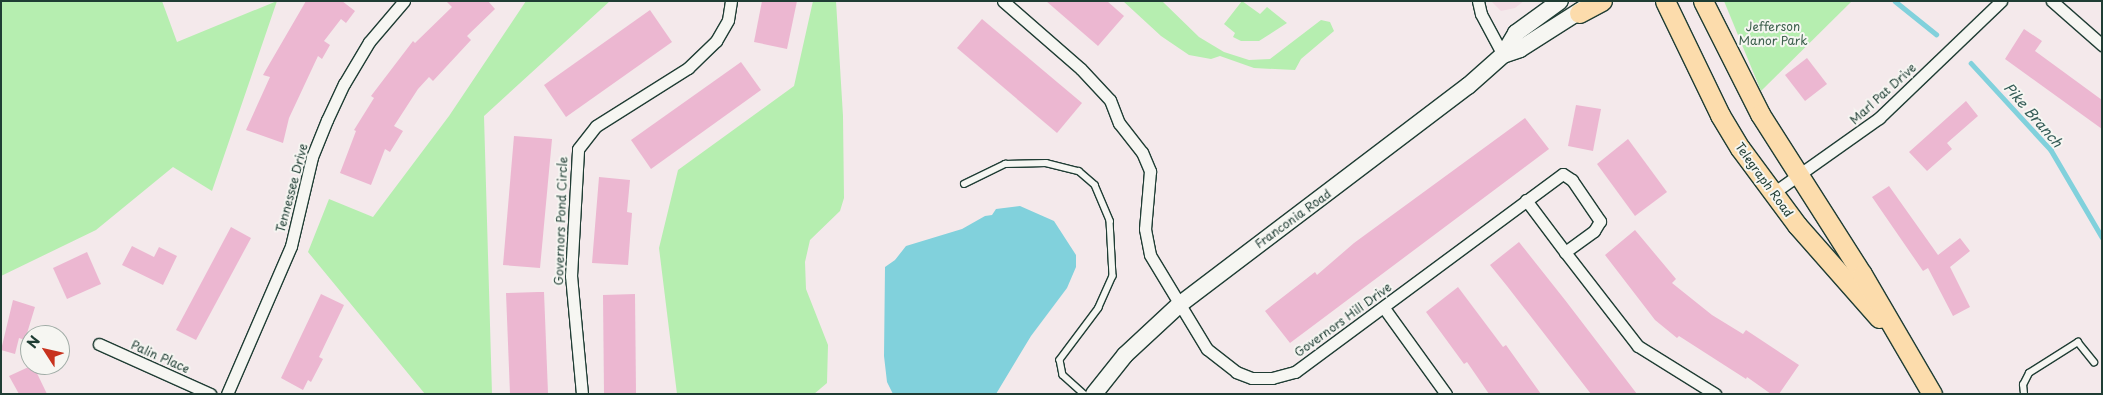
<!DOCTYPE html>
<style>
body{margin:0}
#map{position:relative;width:2103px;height:395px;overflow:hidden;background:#f4e9eb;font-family:"Playpen Sans",sans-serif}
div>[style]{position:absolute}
.built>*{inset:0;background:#f2dae3}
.green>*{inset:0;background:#b6eeb0}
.water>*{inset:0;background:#81d1dc}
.stream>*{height:4.5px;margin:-2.25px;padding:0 2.25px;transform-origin:2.25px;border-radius:2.25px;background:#81d1dc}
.building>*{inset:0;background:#ecb7d1}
.roads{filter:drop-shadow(1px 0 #1f3d34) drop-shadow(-1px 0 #1f3d34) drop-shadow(0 1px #1f3d34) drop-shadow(0 -1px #1f3d34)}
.service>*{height:5.5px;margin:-2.75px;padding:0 2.75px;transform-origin:2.75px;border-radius:2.75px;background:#f6f6f2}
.minor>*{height:11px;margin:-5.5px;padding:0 5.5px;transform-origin:5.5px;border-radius:5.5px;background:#f6f6f2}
.secondary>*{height:16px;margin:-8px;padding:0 8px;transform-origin:8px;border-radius:8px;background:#f6f6f2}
.primary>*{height:19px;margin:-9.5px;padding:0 9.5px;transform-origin:9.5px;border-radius:9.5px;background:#fcdcac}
span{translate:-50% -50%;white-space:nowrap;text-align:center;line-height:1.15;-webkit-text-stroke:4px #f6f6f2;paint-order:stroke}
.park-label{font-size:12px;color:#3d604d}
.street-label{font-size:12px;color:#1f3d34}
.water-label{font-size:14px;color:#335b56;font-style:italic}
.frame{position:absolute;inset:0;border:2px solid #1f3d34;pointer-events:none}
.north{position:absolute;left:20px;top:325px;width:50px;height:50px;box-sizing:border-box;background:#f6f6f2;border:1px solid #a0aca6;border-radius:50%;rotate:305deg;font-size:14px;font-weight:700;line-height:20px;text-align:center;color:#1f3d34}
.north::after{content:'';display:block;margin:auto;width:18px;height:22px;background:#c8321e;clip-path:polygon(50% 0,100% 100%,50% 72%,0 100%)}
</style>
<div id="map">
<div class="built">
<div style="clip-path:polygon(1491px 1px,1524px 1px,1515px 8px,1501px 11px)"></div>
</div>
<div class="green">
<div style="clip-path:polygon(1px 1px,162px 1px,177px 42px,277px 1px,212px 191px,173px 167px,96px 230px,1px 276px)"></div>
<div style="clip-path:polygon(526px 1px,610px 1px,484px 116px,492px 394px,425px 394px,308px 252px,329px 199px,373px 217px,449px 116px)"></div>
<div style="clip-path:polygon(813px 1px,836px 1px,843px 116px,844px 198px,840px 211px,810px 240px,805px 262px,806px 289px,828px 345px,827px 383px,814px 394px,677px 394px,659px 248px,678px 170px,794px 86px)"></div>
<div style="clip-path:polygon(1123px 1px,1162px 1px,1199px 37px,1224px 52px,1249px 60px,1270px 59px,1321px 20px,1330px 22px,1334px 31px,1301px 59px,1295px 70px,1254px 68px,1220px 56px,1211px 59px,1189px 55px,1161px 36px)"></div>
<div style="clip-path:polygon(1242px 1px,1260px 14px,1267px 7px,1287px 23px,1259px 41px,1241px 41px,1233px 37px,1235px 33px,1224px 24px)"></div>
<div style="clip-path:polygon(1724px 1px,1852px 1px,1761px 91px)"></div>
</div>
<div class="water">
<div style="clip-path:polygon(1020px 206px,1054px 221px,1076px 255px,1076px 267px,1067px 288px,1031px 336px,996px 394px,893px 394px,887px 382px,884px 356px,885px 267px,895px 260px,906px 246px,962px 229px,985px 216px,992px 215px,996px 209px)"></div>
</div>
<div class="stream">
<div style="left:1895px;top:1px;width:53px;rotate:38.8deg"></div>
<div style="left:1971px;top:63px;width:118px;rotate:47.4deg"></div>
<div style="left:2051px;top:150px;width:101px;rotate:59.6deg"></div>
</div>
<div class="building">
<div style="clip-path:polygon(306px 1px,342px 1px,355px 11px,346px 23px,341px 19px,324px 41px,330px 45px,322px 59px,318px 56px,289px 118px,283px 143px,246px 130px,270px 77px,263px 75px)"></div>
<div style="clip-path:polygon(446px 1px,488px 1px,495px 9px,467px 36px,471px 40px,433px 81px,429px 77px,418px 89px,394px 126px,403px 131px,390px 152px,385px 149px,371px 185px,340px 173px,356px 131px,354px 130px,374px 98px,371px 96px,413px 41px,415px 43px,452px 7px)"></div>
<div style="clip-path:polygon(762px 1px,797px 1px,787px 49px,754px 42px)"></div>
<div style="clip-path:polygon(1046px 1px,1107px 1px,1124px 16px,1098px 46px)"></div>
<div style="clip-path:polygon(650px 10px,672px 42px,566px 117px,544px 85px)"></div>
<div style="clip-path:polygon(982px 19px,1082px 103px,1057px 133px,957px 48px)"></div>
<div style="clip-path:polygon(2024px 29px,2042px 41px,2035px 51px,2102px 100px,2102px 129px,2005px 59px)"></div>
<div style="clip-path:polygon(1807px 58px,1827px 84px,1805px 101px,1785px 75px)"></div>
<div style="clip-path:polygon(741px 62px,761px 90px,651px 169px,631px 140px)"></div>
<div style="clip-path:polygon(1966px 101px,1978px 116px,1947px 143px,1952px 149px,1927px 171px,1909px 152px)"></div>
<div style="clip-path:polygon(1576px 105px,1601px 109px,1593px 151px,1568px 146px)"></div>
<div style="clip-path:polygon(1525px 118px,1549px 149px,1290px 343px,1265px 311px,1315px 272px,1317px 275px,1354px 243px)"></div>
<div style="clip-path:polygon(514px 136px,552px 139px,540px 268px,503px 265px)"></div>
<div style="clip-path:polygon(1628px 139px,1667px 192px,1635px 216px,1597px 164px)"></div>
<div style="clip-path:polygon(599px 177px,630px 180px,627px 212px,632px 213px,628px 265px,592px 263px)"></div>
<div style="clip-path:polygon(1889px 186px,1938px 255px,1960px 238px,1970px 251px,1950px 267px,1970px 307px,1953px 316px,1928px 268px,1923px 271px,1872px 197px)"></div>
<div style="clip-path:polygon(231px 227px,251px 238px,196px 340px,176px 330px)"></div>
<div style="clip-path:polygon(1635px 230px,1676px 279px,1672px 283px,1712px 315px,1743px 334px,1746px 330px,1799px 365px,1779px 394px,1771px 394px,1747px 377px,1746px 379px,1679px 336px,1677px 338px,1655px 320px,1605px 255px)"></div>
<div style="clip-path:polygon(1519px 242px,1565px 300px,1637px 394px,1591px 394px,1507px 286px,1490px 265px)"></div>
<div style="clip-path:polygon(132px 246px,154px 257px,159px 247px,177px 256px,163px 285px,122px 265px)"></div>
<div style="clip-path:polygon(87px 252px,101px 284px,67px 299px,53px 268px)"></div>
<div style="clip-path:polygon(1458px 287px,1503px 347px,1506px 345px,1541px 394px,1489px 394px,1467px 362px,1464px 364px,1426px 312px)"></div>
<div style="clip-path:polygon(538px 292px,544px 292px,548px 393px,510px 394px,506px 293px)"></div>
<div style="clip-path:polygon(321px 294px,344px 305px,319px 357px,323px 359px,311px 382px,308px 380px,303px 390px,281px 378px)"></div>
<div style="clip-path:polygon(635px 294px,636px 393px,604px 394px,603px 295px)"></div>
<div style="clip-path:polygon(13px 300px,35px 307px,25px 340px,19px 338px,15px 354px,1px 350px)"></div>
<div style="clip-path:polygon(33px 365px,47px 394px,19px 394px,9px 376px)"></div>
</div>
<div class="roads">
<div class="service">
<div style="left:964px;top:184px;width:46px;rotate:-26deg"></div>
<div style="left:1005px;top:164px;width:41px;rotate:-1.4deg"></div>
<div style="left:1046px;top:163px;width:34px;rotate:14deg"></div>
<div style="left:1079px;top:171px;width:21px;rotate:41deg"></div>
<div style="left:1095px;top:185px;width:39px;rotate:67deg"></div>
<div style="left:1110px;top:221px;width:55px;rotate:86.9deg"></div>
<div style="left:1113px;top:276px;width:35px;rotate:114deg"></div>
<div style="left:1099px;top:308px;width:65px;rotate:126.9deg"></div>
<div style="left:1060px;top:360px;width:15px;rotate:79deg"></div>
<div style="left:1063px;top:375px;width:28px;rotate:42deg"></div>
<div style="left:2024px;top:394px;width:9px;rotate:-96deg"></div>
<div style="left:2023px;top:385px;width:13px;rotate:-63deg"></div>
<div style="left:2029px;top:373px;width:58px;rotate:-32.3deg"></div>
<div style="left:2078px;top:342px;width:26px;rotate:51deg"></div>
</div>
<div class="minor">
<div style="left:1003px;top:1px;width:103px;rotate:41.1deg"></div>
<div style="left:1081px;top:69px;width:42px;rotate:46.9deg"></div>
<div style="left:1110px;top:100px;width:25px;rotate:69deg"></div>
<div style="left:1119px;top:123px;width:37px;rotate:52deg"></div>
<div style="left:1142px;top:152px;width:21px;rotate:67deg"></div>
<div style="left:1150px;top:171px;width:58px;rotate:94.9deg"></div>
<div style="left:1145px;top:229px;width:26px;rotate:79deg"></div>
<div style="left:1150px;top:255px;width:110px;rotate:58.8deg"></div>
<div style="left:1207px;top:349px;width:37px;rotate:38deg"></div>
<div style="left:1236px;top:372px;width:17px;rotate:21deg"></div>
<div style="left:1252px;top:378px;width:20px"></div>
<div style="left:1272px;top:378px;width:24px;rotate:-15deg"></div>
<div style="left:1295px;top:372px;width:333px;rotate:-36.5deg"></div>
<div style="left:1563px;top:174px;width:11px;rotate:34deg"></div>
<div style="left:1572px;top:180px;width:50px;rotate:55.7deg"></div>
<div style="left:1600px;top:221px;width:12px;rotate:121deg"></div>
<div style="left:1594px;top:231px;width:36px;rotate:144deg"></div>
<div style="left:1565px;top:252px;width:119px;rotate:52.2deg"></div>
<div style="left:1638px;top:346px;width:91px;rotate:31.9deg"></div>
<div style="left:1478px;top:1px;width:13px;rotate:77deg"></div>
<div style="left:1481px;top:14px;width:47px;rotate:61.8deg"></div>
<div style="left:2052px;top:1px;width:67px;rotate:41.3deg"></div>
<div style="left:1773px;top:193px;width:130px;rotate:-35.3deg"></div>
<div style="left:1879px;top:118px;width:169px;rotate:-43.8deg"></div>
<div style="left:1526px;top:200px;width:65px;rotate:53.1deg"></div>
<div style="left:1384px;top:308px;width:106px;rotate:54.2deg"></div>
<div style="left:99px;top:344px;width:122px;rotate:24.2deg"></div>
<div style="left:227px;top:394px;width:161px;rotate:-66.6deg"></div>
<div style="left:291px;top:246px;width:91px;rotate:-76.7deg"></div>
<div style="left:312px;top:157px;width:40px;rotate:-68deg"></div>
<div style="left:327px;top:120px;width:40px;rotate:-65deg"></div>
<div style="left:344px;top:84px;width:49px;rotate:-59.2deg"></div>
<div style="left:369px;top:42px;width:54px;rotate:-49.5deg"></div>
<div style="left:582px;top:394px;width:119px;rotate:-95.3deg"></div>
<div style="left:571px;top:276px;width:127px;rotate:-86.8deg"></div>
<div style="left:578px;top:149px;width:29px;rotate:-52deg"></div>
<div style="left:596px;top:126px;width:109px;rotate:-32.2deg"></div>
<div style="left:688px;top:68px;width:39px;rotate:-44deg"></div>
<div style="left:716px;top:41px;width:24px;rotate:-60deg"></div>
<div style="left:728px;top:20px;width:19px;rotate:-81deg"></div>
</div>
<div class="secondary">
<div style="left:1503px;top:55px;width:18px;rotate:-19deg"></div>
<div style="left:1520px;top:49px;width:82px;rotate:-32.5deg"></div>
<div style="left:1094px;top:394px;width:50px;rotate:-51.5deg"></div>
<div style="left:1125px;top:355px;width:74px;rotate:-42.8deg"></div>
<div style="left:1179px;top:305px;width:363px;rotate:-37.2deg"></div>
<div style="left:1468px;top:86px;width:47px;rotate:-41.5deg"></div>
<div style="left:1503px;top:55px;width:26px;rotate:-59deg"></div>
<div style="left:1516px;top:33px;width:54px;rotate:-36deg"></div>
</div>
<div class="primary">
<div style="left:1665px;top:1px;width:127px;rotate:64.2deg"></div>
<div style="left:1720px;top:115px;width:39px;rotate:59deg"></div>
<div style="left:1740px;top:148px;width:96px;rotate:53.5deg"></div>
<div style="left:1797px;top:225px;width:124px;rotate:48.6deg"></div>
<div style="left:1703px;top:1px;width:127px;rotate:63.2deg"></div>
<div style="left:1760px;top:114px;width:190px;rotate:57.5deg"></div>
<div style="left:1862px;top:274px;width:139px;rotate:59.7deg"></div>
<div style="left:1579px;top:13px;width:26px;rotate:-28deg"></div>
</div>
</div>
<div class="park-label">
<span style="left:1773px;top:34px">Jefferson<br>Manor Park</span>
</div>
<div class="street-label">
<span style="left:1883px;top:94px;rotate:-42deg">Marl Pat Drive</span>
<span style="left:1764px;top:180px;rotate:54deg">Telegraph Road</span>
<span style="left:292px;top:188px;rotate:-75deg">Tennessee Drive</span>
<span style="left:1293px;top:219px;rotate:-36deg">Franconia Road</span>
<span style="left:561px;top:221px;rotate:-88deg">Governors Pond Circle</span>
<span style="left:1343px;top:320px;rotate:-36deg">Governors Hill Drive</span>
<span style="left:160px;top:357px;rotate:24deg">Palin Place</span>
</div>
<div class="water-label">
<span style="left:2033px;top:115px;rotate:49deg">Pike Branch</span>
</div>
<div class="frame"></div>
<div class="north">N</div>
</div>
